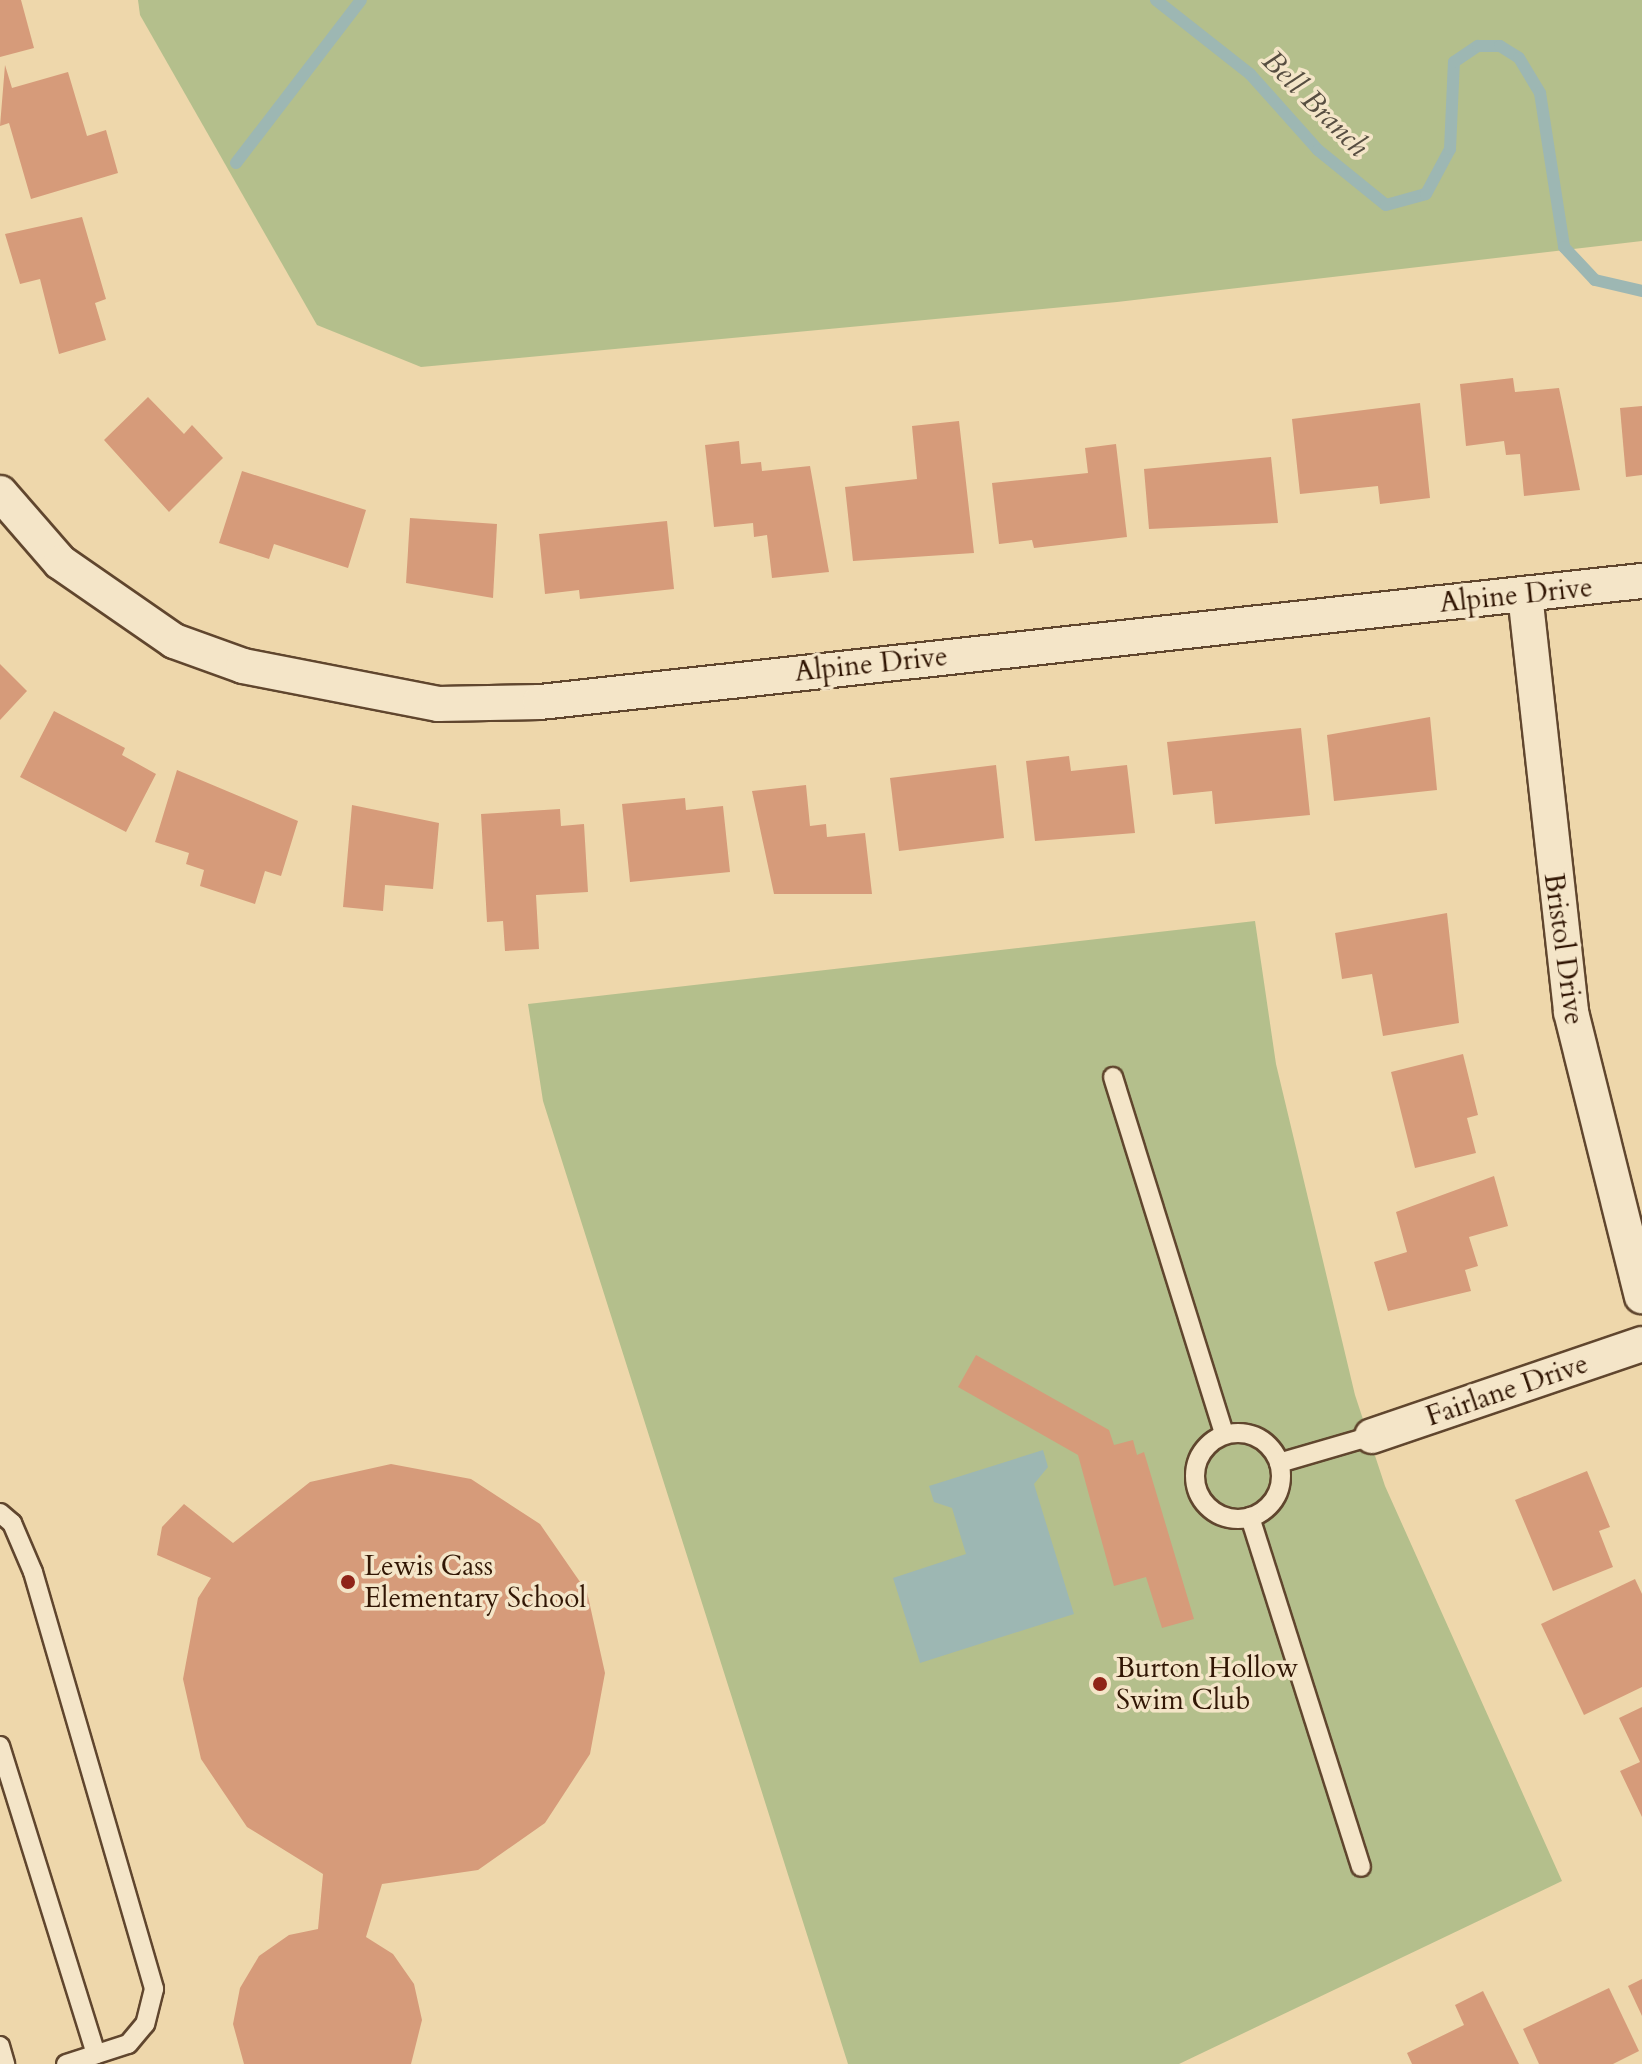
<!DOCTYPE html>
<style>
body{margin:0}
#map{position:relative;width:1642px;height:2064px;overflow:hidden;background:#eed7ab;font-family:Cardo,serif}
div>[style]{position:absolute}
.green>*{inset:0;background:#b4bf8c}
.water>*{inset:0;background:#9db7b3}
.stream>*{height:12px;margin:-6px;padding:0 6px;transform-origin:6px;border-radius:6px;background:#9db7b3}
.building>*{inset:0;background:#d69b7a}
.roads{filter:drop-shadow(2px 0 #60462e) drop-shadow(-2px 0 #60462e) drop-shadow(0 2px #60462e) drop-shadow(0 -2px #60462e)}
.lane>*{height:18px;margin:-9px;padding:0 9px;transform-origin:9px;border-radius:9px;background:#f4e5c8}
.lane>.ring{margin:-9px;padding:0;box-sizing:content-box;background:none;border:18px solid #f4e5c8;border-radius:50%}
.street>*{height:34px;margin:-17px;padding:0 17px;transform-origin:17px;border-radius:17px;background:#f4e5c8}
.dots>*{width:22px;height:22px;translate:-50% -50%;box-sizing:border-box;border:4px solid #f4e5c8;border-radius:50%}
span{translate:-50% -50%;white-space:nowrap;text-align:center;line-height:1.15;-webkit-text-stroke:7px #f4e5c8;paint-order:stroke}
.street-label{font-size:28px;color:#311604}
.poi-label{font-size:28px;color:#311604}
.left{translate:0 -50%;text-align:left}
.water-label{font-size:30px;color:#574e41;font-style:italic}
</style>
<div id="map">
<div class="green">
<div style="clip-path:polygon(138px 0,1642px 0,1642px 241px,1117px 302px,421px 367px,317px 325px,140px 15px)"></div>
<div style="clip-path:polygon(1255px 921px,1276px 1064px,1355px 1395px,1385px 1486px,1562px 1881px,1179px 2064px,848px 2064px,543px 1101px,528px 1004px)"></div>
</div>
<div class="water">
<div style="clip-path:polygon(1043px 1450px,1048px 1467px,1034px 1484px,1074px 1614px,920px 1663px,893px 1578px,966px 1554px,952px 1508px,934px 1502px,929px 1486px)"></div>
</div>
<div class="stream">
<div style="left:1156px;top:0;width:120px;rotate:38.2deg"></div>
<div style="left:1250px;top:74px;width:102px;rotate:48.2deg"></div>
<div style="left:1318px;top:150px;width:87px;rotate:39deg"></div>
<div style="left:1386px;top:205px;width:41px;rotate:-15.4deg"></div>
<div style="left:1426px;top:194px;width:51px;rotate:-61.9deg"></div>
<div style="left:1450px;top:149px;width:87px;rotate:-87.4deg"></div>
<div style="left:1454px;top:62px;width:29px;rotate:-34deg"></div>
<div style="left:1478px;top:46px;width:22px"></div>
<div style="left:1500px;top:46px;width:22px;rotate:32deg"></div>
<div style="left:1519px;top:58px;width:41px;rotate:59deg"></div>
<div style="left:1540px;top:93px;width:156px;rotate:81.1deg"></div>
<div style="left:1564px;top:247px;width:45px;rotate:46.8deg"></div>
<div style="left:1595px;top:280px;width:48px;rotate:13.2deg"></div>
<div style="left:236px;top:163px;width:205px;rotate:-52.5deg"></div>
</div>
<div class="building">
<div style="clip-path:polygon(0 0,21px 0,34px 48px,0 57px)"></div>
<div style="clip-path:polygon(5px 65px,12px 88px,68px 72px,87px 136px,106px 130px,118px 173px,31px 199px,9px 123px,0 126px)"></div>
<div style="clip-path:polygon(82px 217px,106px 299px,95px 303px,106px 340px,59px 354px,40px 279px,20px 284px,5px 234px)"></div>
<div style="clip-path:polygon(1513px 378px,1515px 392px,1559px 388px,1580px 490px,1524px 496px,1520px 454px,1506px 455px,1504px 441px,1466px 446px,1460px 384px)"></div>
<div style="clip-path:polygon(148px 397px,184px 434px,192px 425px,223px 458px,169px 512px,104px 440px)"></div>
<div style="clip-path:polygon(1420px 403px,1430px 498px,1380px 504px,1378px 486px,1300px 494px,1292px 419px)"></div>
<div style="clip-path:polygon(1642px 406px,1642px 475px,1626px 477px,1620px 408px)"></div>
<div style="clip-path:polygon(959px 421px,974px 553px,853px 561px,845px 487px,917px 479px,912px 426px)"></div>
<div style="clip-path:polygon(739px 441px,741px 464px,761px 462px,762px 471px,810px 466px,829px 572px,772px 578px,767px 535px,754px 537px,753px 523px,714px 527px,705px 445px)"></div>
<div style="clip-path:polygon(1116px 444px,1127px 537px,1034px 548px,1032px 540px,999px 544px,992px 483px,1088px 473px,1085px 448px)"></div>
<div style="clip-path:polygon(1271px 457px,1278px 523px,1149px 529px,1144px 469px)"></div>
<div style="clip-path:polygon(242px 471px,366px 510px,348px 568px,274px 544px,269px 559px,219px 543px)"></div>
<div style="clip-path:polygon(410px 518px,497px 524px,493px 598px,406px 583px)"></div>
<div style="clip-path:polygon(667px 521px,674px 589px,580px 599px,579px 590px,545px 594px,539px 534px)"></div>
<div style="clip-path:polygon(0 664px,27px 691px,0 720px)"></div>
<div style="clip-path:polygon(54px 711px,125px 748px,122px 755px,156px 774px,126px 832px,20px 777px)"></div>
<div style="clip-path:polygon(1430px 717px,1437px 790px,1334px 801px,1327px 735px)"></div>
<div style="clip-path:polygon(1301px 728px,1310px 815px,1215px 824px,1212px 791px,1173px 795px,1167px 742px)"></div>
<div style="clip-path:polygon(1069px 756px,1071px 771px,1127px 765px,1135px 833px,1035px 841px,1026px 761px)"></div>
<div style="clip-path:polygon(996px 765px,1004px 838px,899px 851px,890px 778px)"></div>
<div style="clip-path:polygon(177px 770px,298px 821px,281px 876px,265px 871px,255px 904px,200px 886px,204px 870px,186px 864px,189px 853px,155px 842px)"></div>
<div style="clip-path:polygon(806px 785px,810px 826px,826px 824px,827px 837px,865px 833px,872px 894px,774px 894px,752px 791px)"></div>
<div style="clip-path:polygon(685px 798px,686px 810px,723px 806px,730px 872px,630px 882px,622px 804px)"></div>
<div style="clip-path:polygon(352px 805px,439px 823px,433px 889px,385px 885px,383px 911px,343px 907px)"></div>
<div style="clip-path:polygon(560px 809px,561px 826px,584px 824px,588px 892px,536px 895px,539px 949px,505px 951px,503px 921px,487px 922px,481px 814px)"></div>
<div style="clip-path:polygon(1447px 913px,1459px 1023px,1383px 1036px,1372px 974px,1342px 979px,1335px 933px)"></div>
<div style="clip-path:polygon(1463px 1054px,1478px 1115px,1467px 1118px,1476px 1153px,1415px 1168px,1391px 1072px)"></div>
<div style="clip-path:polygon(1494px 1176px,1508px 1226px,1469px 1237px,1478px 1266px,1465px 1270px,1471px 1291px,1388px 1311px,1374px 1262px,1407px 1252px,1396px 1212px)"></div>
<div style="clip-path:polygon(976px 1355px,1109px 1430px,1114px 1445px,1133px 1440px,1137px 1455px,1144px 1452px,1194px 1619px,1162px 1628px,1146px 1577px,1114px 1586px,1078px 1455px,958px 1387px)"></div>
<div style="clip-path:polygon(391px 1464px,471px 1479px,540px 1524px,587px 1592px,605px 1673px,590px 1754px,545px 1823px,478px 1870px,382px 1884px,366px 1937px,393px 1954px,414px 1984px,422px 2020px,411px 2064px,244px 2064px,233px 2024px,240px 1988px,259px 1956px,289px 1935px,318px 1929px,323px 1874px,247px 1827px,201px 1759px,183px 1679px,198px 1598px,211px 1578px,157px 1555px,162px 1527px,184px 1504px,233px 1543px,310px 1482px)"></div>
<div style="clip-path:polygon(1587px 1471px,1610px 1527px,1599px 1531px,1613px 1567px,1553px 1591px,1515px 1500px)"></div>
<div style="clip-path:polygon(1635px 1579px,1642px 1594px,1642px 1687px,1584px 1715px,1541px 1624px)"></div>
<div style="clip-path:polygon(1642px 1707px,1642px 1817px,1620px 1771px,1640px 1762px,1619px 1718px)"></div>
<div style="clip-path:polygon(1642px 1979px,1642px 2016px,1628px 1986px)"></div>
<div style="clip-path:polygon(1609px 1988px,1639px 2051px,1613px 2064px,1539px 2064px,1523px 2029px)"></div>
<div style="clip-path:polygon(1483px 1991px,1519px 2064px,1412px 2064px,1407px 2053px,1464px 2025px,1455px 2005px)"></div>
</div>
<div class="roads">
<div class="lane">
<div style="left:1113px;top:1077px;width:374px;rotate:72.7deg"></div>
<div class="ring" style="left:1195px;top:1433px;width:68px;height:68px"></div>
<div style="left:1279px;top:1463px;width:97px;rotate:-16.2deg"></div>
<div style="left:0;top:1513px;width:16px;rotate:40deg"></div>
<div style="left:12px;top:1523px;width:53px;rotate:66.8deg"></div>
<div style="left:33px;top:1572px;width:434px;rotate:73.8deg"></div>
<div style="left:154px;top:1989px;width:36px;rotate:104deg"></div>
<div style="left:145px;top:2024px;width:26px;rotate:130deg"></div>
<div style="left:128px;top:2044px;width:65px;rotate:162.1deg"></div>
<div style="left:1250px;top:1517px;width:367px;rotate:72.4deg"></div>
<div style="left:0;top:1746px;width:323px;rotate:72.7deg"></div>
<div style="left:0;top:2046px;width:19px;rotate:74deg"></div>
</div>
<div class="street">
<div style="left:0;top:493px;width:91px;rotate:49deg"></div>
<div style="left:60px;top:562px;width:139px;rotate:34.7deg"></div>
<div style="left:174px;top:641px;width:73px;rotate:19.9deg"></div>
<div style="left:243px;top:666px;width:199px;rotate:11deg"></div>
<div style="left:438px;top:704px;width:102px;rotate:-1.1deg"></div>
<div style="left:540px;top:702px;width:1109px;rotate:-6.27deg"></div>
<div style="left:1525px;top:594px;width:421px;rotate:83.7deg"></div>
<div style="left:1571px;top:1012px;width:293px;rotate:76deg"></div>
<div style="left:1372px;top:1436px;width:285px;rotate:-18.8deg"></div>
</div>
</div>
<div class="dots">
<div style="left:348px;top:1582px;background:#8f2418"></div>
<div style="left:1100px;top:1684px;background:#8f2418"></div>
</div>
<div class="street-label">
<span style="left:1516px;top:595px;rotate:-6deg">Alpine Drive</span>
<span style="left:871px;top:664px;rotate:-6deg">Alpine Drive</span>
<span style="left:1564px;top:949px;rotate:82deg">Bristol Drive</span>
<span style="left:1507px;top:1390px;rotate:-19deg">Fairlane Drive</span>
</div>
<div class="poi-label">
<span class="left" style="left:364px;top:1582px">Lewis Cass<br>Elementary School</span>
<span class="left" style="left:1116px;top:1684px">Burton Hollow<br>Swim Club</span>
</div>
<div class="water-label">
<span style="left:1315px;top:104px;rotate:45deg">Bell Branch</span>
</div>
</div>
